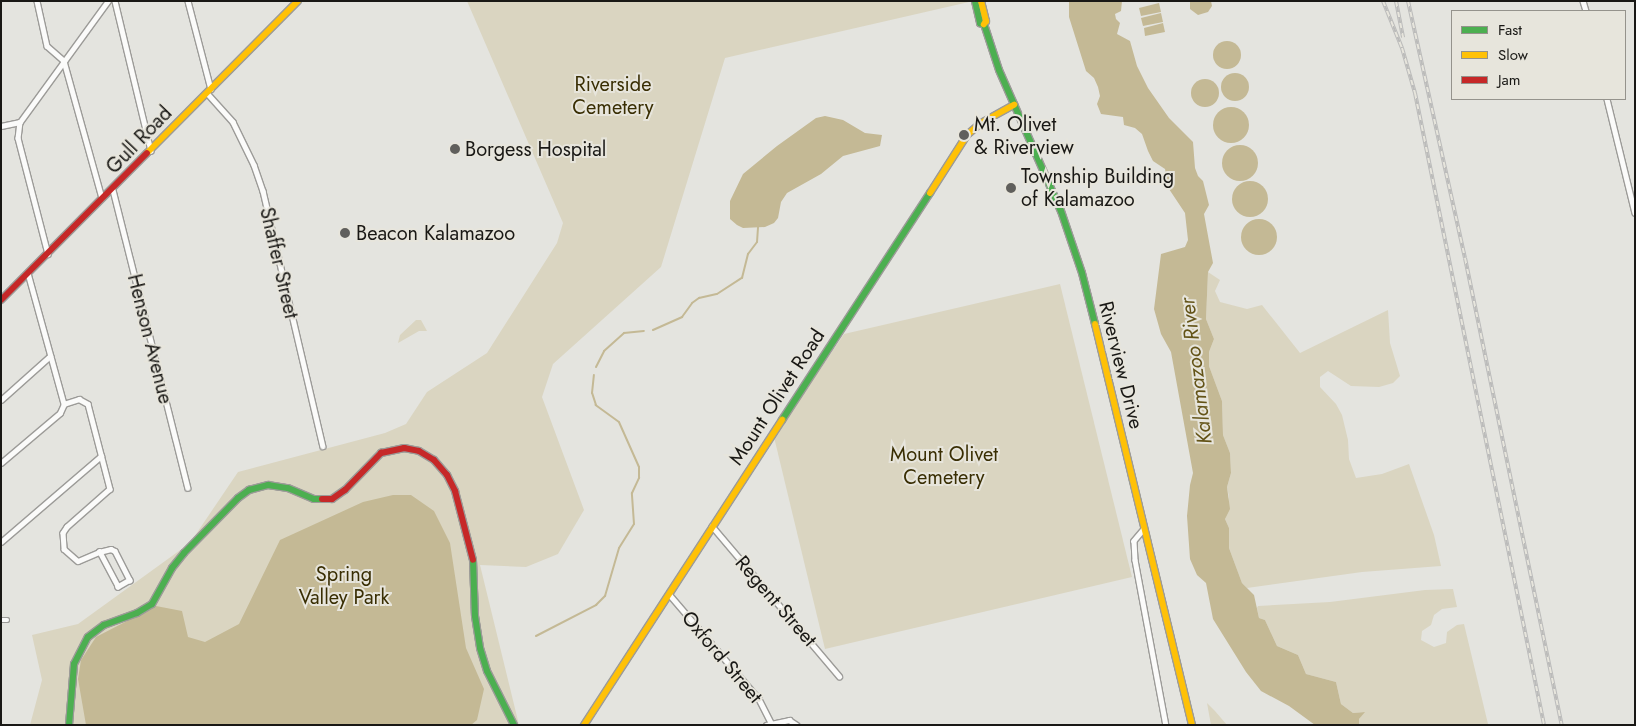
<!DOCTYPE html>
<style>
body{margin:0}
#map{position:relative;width:1636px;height:726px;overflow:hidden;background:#e4e4df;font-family:Jost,sans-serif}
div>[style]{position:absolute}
.green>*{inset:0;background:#dad5c1}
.water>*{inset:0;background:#c4b995}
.round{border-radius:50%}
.stream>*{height:2px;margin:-1px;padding:0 1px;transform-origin:1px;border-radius:1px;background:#c4b995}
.roads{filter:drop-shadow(1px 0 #9c9b98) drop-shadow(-1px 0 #9c9b98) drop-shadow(0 1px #9c9b98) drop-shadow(0 -1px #9c9b98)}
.street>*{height:4.5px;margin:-2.25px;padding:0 2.25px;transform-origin:2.25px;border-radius:2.25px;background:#fbfbfa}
.fast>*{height:6px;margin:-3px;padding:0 3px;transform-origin:3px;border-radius:3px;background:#4caf50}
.slow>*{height:6px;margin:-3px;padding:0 3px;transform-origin:3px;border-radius:3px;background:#ffc107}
.jam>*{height:6px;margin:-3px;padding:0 3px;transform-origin:3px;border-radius:3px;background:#c62828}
.rail>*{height:4px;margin-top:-2px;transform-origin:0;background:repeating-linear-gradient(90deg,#e7e5dc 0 5.5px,#bbbbba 0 11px);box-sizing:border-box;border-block:1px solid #bbbbba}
.dots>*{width:14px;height:14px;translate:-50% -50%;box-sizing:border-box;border:2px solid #e7e5dc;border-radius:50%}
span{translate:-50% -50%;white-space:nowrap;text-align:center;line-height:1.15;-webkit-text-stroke:4px #e7e5dc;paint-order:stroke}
.park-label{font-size:20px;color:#392e03}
.poi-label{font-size:20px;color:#191815}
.left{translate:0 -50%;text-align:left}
.street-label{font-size:20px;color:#191815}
.water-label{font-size:21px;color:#635317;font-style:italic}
.frame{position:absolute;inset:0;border:2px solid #191815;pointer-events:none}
.legend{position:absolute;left:1451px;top:10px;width:175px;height:90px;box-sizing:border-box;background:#e7e5dc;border:1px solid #95938c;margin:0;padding:6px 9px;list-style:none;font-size:15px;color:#191815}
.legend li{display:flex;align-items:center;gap:10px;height:25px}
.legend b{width:25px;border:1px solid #95938c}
</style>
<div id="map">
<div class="green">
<div style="clip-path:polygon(467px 1px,969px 2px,725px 58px,661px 267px,553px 364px,542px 397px,584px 510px,558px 554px,526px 567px,480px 565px,519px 725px,30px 725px,42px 680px,32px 635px,78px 624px,190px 543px,238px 472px,385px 433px,406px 424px,427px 392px,487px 353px,557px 243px,563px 223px)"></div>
<div style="clip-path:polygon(1208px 272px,1220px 280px,1215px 291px,1220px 302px,1247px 309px,1262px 305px,1300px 353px,1388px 310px,1390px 343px,1400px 376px,1393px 383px,1379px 387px,1351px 386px,1328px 371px,1320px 377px,1320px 387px,1336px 404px,1342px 415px,1348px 440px,1349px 459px,1356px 478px,1382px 474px,1409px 464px,1434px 535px,1441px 566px,1362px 572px,1247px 588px,1242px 583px,1229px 548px,1229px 528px,1225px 519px,1229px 497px,1227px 487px,1231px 473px,1230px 453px,1223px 435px,1222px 401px,1209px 366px,1209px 352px,1214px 339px,1206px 319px)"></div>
<div style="clip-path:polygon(1060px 284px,1132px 577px,825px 649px,774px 437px,844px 334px)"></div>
<div style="clip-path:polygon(416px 320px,421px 320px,427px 331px,419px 331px,398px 343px,400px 335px)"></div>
<div style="clip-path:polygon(1453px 589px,1457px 607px,1442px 609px,1434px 615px,1431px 625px,1422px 631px,1421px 640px,1434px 647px,1446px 643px,1447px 632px,1457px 625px,1464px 624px,1488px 724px,1483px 725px,1359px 725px,1359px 719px,1364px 712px,1353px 713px,1341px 704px,1336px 682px,1306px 674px,1298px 655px,1277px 646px,1265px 620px,1259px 618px,1257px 608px,1258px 606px,1330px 602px,1425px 590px)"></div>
<div style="clip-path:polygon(1207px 703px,1215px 711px,1227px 725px,1211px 725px)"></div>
</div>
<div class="water">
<div style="clip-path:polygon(1069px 1px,1122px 1px,1121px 11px,1115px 14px,1116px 19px,1120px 23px,1117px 34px,1130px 41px,1137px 66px,1148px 88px,1169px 118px,1193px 142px,1195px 168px,1198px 176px,1203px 181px,1209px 205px,1204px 214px,1213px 263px,1208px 272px,1206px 319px,1214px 339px,1209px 352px,1209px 366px,1222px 401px,1223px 435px,1230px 453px,1231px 473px,1227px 487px,1230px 509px,1225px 519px,1229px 528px,1229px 548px,1242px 583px,1254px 595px,1259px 618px,1265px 620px,1277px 646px,1298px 655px,1306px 674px,1336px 682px,1341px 704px,1353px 713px,1365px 712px,1359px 719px,1359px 725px,1315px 725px,1289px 706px,1261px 691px,1246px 672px,1213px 619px,1206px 583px,1197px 575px,1190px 559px,1187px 516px,1190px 485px,1193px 473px,1171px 352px,1161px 334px,1154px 309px,1161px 254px,1185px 247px,1188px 240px,1185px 213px,1169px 189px,1165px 169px,1153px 161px,1148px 151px,1142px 134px,1135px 128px,1124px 125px,1123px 117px,1101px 114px,1097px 104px,1100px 96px,1098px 87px,1094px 78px,1086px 71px,1069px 17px)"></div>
<div style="clip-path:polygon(1190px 1px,1211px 1px,1212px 6px,1208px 12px,1198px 15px,1190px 9px)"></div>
<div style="clip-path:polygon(1159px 3px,1161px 12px,1141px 16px,1139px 8px)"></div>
<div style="clip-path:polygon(1161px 13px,1163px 22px,1143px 26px,1141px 18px)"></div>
<div style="clip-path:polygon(1163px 23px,1165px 32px,1145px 36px,1144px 28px)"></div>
<div class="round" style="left:1213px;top:41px;width:28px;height:28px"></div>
<div class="round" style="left:1221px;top:73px;width:28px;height:28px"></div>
<div class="round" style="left:1191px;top:79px;width:28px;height:28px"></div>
<div class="round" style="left:1213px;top:107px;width:36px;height:36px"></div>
<div style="clip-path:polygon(825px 116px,843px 120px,865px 133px,882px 135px,880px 146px,843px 156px,821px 174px,787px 193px,781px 202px,778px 218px,774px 223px,765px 227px,743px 228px,737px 225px,730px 219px,730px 201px,743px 174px,777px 146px,816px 118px)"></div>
<div class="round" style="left:1222px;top:145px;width:36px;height:36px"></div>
<div class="round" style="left:1232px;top:181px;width:36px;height:36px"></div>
<div class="round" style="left:1241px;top:219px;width:36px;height:36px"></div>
<div style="clip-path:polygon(393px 495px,411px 495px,434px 511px,450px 543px,466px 648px,484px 689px,477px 720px,471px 725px,86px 725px,78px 679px,81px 660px,96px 637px,156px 606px,182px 611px,188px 637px,205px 642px,239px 624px,280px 540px,363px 502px)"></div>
</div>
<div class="stream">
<div style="left:653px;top:330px;width:32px;rotate:-24deg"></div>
<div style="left:682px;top:317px;width:17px;rotate:-54deg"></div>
<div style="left:692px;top:303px;width:9px;rotate:-36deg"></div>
<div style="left:699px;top:298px;width:18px;rotate:-13deg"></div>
<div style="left:717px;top:294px;width:30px;rotate:-33deg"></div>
<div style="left:742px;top:278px;width:25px;rotate:-76deg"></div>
<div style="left:748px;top:254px;width:15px;rotate:-53deg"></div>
<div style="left:757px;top:242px;width:15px;rotate:-86deg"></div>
<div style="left:596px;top:367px;width:18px;rotate:-63deg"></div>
<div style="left:604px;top:351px;width:27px;rotate:-42deg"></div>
<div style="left:624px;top:333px;width:20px;rotate:-6deg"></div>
<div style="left:536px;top:636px;width:68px;rotate:-27.3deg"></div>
<div style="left:596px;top:605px;width:13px;rotate:-45deg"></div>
<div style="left:605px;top:596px;width:50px;rotate:-73.7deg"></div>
<div style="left:619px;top:548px;width:28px;rotate:-58deg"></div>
<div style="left:634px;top:524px;width:31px;rotate:-94deg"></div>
<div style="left:632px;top:493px;width:17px;rotate:-65deg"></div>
<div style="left:639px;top:478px;width:11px;rotate:-90deg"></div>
<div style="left:639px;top:467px;width:49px;rotate:-114deg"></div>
<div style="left:619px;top:422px;width:29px;rotate:-144deg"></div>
<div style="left:596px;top:405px;width:13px;rotate:-108deg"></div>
<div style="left:592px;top:393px;width:18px;rotate:-84deg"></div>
</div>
<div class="roads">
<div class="street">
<div style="left:37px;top:1px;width:46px;rotate:77.5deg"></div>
<div style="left:47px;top:46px;width:23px;rotate:41deg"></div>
<div style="left:64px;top:61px;width:142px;rotate:74.5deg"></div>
<div style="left:115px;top:1px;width:154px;rotate:76.5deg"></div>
<div style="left:188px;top:1px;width:91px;rotate:75.4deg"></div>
<div style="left:1583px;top:1px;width:10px;rotate:73deg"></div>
<div style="left:207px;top:93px;width:39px;rotate:48deg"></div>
<div style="left:233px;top:122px;width:48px;rotate:64deg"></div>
<div style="left:254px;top:165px;width:28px;rotate:71deg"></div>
<div style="left:263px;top:191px;width:262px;rotate:76.8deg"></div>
<div style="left:1607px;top:99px;width:117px;rotate:76.2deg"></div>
<div style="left:20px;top:122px;width:16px;rotate:97deg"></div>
<div style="left:18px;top:138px;width:120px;rotate:75.5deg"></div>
<div style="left:1px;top:126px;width:19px;rotate:-12deg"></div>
<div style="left:20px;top:122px;width:150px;rotate:-54deg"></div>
<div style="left:113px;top:190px;width:307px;rotate:75.9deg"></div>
<div style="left:28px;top:273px;width:136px;rotate:74.6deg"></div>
<div style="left:1px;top:400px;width:66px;rotate:-41.9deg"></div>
<div style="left:64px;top:404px;width:16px;rotate:-18deg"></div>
<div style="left:79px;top:399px;width:10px;rotate:29deg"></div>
<div style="left:88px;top:404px;width:88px;rotate:75.5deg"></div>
<div style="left:110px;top:489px;width:57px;rotate:138.5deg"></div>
<div style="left:67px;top:527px;width:7px;rotate:124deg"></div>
<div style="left:63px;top:533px;width:16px;rotate:86deg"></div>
<div style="left:64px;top:549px;width:18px;rotate:41deg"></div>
<div style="left:78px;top:561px;width:23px;rotate:-23deg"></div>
<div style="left:99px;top:552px;width:12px;rotate:-14deg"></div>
<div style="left:111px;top:549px;width:4px;rotate:27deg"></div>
<div style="left:115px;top:551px;width:33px;rotate:63deg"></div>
<div style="left:130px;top:580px;width:14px;rotate:150deg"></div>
<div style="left:118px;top:587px;width:40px;rotate:-118deg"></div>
<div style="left:1px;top:463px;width:77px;rotate:-40.3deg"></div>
<div style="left:60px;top:413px;width:10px;rotate:-66deg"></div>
<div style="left:712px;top:526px;width:197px;rotate:49.7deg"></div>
<div style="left:1144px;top:529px;width:16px;rotate:130deg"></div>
<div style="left:1134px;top:541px;width:19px;rotate:87deg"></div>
<div style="left:1135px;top:560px;width:168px;rotate:79.4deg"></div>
<div style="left:1px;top:542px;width:132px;rotate:-40.7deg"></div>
<div style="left:669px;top:594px;width:138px;rotate:49.4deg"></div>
<div style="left:759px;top:699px;width:27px;rotate:63deg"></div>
<div style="left:1px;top:620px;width:6px"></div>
<div style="left:766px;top:725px;width:24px;rotate:-12deg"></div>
<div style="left:789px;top:720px;width:9px;rotate:32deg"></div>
</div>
<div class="fast">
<div style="left:975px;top:1px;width:23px;rotate:77deg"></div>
<div style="left:980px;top:23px;width:4px;rotate:14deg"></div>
<div style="left:984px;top:24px;width:48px;rotate:71.9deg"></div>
<div style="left:999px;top:70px;width:154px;rotate:66.3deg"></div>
<div style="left:1061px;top:211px;width:65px;rotate:71.3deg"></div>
<div style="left:1082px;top:273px;width:53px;rotate:75.7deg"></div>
<div style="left:782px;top:420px;width:271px;rotate:-56.9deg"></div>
<div style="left:473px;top:560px;width:56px;rotate:88deg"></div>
<div style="left:475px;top:616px;width:32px;rotate:81deg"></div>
<div style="left:480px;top:648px;width:24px;rotate:73deg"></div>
<div style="left:487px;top:671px;width:60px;rotate:63.4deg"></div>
<div style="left:69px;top:725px;width:61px;rotate:-85.3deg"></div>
<div style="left:74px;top:664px;width:30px;rotate:-63deg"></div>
<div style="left:88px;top:637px;width:20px;rotate:-37deg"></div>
<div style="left:104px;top:625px;width:35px;rotate:-20deg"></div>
<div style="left:137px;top:613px;width:17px;rotate:-31deg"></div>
<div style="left:152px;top:604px;width:41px;rotate:-60.9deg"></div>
<div style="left:172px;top:568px;width:19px;rotate:-51deg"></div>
<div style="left:184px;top:553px;width:77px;rotate:-45.5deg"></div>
<div style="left:238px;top:498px;width:14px;rotate:-36deg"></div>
<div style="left:249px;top:490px;width:20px;rotate:-15deg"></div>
<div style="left:268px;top:485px;width:20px;rotate:9deg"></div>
<div style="left:288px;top:488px;width:28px;rotate:23deg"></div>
<div style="left:314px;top:499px;width:8px"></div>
</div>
<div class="slow">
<div style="left:981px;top:1px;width:21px;rotate:76deg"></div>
<div style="left:986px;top:21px;width:4px;rotate:124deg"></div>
<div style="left:147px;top:153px;width:214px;rotate:-45.2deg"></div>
<div style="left:930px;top:193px;width:69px;rotate:-57.5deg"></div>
<div style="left:967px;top:135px;width:18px;rotate:-41deg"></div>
<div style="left:981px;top:123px;width:38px;rotate:-29deg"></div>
<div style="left:1095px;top:324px;width:413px;rotate:76.4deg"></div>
<div style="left:584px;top:725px;width:364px;rotate:-57deg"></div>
</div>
<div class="jam">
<div style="left:1px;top:300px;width:207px;rotate:-45.2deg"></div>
<div style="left:322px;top:499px;width:10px"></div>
<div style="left:332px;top:499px;width:16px;rotate:-35deg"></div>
<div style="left:345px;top:490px;width:52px;rotate:-45.8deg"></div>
<div style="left:381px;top:453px;width:24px;rotate:-12deg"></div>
<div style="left:404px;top:448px;width:15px;rotate:11deg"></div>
<div style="left:419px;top:451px;width:17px;rotate:31deg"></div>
<div style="left:434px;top:460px;width:20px;rotate:49deg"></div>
<div style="left:447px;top:475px;width:18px;rotate:63deg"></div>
<div style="left:455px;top:491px;width:71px;rotate:75.4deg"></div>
</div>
</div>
<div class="rail">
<div style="left:1383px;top:1px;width:51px;rotate:68deg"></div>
<div style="left:1402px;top:48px;width:47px;rotate:73.9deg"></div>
<div style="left:1415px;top:93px;width:645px;rotate:78.46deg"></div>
<div style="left:1396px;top:1px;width:37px;rotate:79deg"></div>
<div style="left:1408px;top:1px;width:263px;rotate:77.5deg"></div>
<div style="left:1465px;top:258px;width:477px;rotate:78.3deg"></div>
</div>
<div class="dots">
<div style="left:964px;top:135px;background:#605f5c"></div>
<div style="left:455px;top:149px;background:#605f5c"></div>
<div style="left:1011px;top:188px;background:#605f5c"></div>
<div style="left:345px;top:233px;background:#605f5c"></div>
</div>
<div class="park-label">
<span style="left:613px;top:96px">Riverside<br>Cemetery</span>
<span style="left:944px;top:466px">Mount Olivet<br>Cemetery</span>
<span style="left:344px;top:586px">Spring<br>Valley Park</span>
</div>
<div class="poi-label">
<span class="left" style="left:974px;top:136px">Mt. Olivet<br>&amp; Riverview</span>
<span class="left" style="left:465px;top:149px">Borgess Hospital</span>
<span class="left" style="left:1021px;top:188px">Township Building<br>of Kalamazoo</span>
<span class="left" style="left:356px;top:233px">Beacon Kalamazoo</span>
</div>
<div class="street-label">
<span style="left:139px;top:140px;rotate:-46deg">Gull Road</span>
<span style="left:279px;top:263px;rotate:77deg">Shaffer Street</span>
<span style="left:150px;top:339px;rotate:76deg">Henson Avenue</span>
<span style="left:1121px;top:365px;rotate:76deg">Riverview Drive</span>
<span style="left:777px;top:397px;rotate:-57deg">Mount Olivet Road</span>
<span style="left:776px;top:601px;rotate:49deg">Regent Street</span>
<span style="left:722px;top:657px;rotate:50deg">Oxford Street</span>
</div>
<div class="water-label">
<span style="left:1196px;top:371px;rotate:-97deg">Kalamazoo River</span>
</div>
<div class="frame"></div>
<ul class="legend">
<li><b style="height:6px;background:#4caf50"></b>Fast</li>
<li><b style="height:6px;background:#ffc107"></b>Slow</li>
<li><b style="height:6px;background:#c62828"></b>Jam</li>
</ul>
</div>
